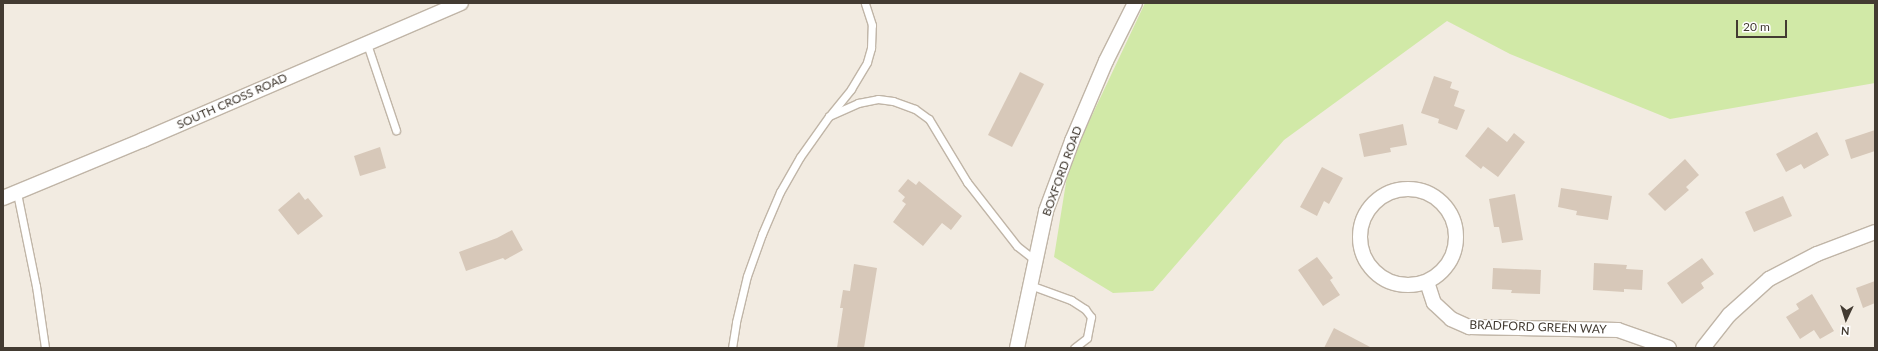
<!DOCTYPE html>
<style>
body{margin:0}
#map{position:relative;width:1878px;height:351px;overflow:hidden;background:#f2ebe1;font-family:Lato,sans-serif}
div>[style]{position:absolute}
.green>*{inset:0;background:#d1e9a7}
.building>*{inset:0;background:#d7c8b9}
.roads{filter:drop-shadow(1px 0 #c0b5a7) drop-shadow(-1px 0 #c0b5a7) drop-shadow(0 1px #c0b5a7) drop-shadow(0 -1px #c0b5a7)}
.service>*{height:7px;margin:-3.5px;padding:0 3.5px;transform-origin:3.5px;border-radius:3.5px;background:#fff}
.minor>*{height:14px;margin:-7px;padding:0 7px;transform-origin:7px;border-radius:7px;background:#fff}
.minor>.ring{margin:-7px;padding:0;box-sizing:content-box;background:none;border:14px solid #fff;border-radius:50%}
span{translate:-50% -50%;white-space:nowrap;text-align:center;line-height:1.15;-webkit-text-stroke:3px #fff;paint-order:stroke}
.street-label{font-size:12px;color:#433b32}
.frame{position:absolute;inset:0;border:4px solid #433b32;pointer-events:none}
.north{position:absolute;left:1826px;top:299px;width:40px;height:40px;-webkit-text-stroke:3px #fff;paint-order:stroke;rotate:184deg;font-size:11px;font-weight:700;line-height:16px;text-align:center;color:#433b32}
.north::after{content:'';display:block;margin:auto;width:14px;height:18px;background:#433b32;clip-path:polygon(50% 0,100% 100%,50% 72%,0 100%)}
.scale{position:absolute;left:1736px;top:20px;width:51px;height:18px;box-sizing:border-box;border:2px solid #433b32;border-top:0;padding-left:5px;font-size:12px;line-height:14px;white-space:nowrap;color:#433b32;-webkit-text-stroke:3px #fff;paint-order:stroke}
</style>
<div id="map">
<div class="green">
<div style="clip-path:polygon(1145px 3px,1875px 3px,1875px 83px,1670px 119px,1510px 54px,1447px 21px,1284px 140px,1153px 291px,1113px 293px,1054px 257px,1069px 164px)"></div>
</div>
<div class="building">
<div style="clip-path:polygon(1020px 72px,1044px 84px,1012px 147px,988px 135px)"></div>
<div style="clip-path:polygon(1434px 76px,1452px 82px,1450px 88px,1459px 91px,1454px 106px,1465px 110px,1457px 130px,1438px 123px,1439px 119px,1421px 113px)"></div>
<div style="clip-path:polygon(1403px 124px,1407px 145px,1390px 148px,1391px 152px,1364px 157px,1359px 134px)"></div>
<div style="clip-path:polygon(1488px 127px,1507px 142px,1514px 133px,1525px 142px,1498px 177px,1483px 166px,1481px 169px,1465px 156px)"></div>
<div style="clip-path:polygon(1875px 130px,1875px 151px,1851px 159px,1845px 140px)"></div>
<div style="clip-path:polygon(1817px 132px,1829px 155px,1804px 169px,1801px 164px,1786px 172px,1776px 154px)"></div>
<div style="clip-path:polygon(380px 147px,386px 168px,360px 176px,354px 156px)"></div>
<div style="clip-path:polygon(1685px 159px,1699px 175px,1686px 187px,1689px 190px,1665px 211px,1648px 194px)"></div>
<div style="clip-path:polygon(1322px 167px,1343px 178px,1329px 204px,1324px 201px,1317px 216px,1300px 207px)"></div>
<div style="clip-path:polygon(908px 179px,916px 185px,919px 181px,962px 216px,951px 230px,942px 223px,923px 246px,893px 222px,906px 204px,902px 201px,905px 197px,898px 191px)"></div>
<div style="clip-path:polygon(1561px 188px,1612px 196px,1608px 220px,1576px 215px,1577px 211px,1558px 207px)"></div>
<div style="clip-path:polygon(299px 192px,305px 200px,308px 198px,323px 216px,298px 235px,278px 210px)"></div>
<div style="clip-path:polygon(1515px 194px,1523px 240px,1502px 243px,1499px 227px,1494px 227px,1489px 199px)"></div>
<div style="clip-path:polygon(1783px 196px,1792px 216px,1754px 232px,1745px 212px)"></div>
<div style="clip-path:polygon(512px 230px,523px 250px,505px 260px,503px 258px,466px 271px,459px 252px,497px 238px)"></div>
<div style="clip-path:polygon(1317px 257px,1333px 278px,1330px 280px,1340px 295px,1323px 306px,1298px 270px)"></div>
<div style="clip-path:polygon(1702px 258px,1714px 274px,1701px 283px,1704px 288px,1682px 304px,1667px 283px)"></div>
<div style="clip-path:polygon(1594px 263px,1627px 265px,1626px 269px,1643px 270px,1642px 290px,1624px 289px,1624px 292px,1593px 290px)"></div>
<div style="clip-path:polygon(854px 264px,877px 268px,864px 348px,837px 348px,843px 308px,840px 308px,843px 290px,850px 291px)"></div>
<div style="clip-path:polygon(1493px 268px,1541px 270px,1540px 294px,1511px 293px,1512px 290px,1492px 289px)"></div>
<div style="clip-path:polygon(1875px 281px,1875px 303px,1863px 308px,1856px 288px)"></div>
<div style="clip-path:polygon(1812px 294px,1834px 331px,1820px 339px,1814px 330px,1800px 339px,1786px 317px,1799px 309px,1796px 304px)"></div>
<div style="clip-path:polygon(1334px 328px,1372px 348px,1324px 348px)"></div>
</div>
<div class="roads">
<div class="service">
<div style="left:367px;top:44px;width:91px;rotate:71.4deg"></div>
<div style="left:831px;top:114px;width:32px;rotate:-51deg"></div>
<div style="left:851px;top:89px;width:31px;rotate:-59deg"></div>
<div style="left:867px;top:62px;width:15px;rotate:-74deg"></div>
<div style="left:871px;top:48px;width:23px;rotate:-88deg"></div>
<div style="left:872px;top:25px;width:23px;rotate:-108deg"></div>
<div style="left:17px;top:193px;width:95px;rotate:78.5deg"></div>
<div style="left:36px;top:286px;width:63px;rotate:81.7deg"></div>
<div style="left:1030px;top:285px;width:44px;rotate:20.1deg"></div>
<div style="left:1071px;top:300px;width:17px;rotate:33deg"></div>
<div style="left:1085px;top:309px;width:10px;rotate:53deg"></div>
<div style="left:1091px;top:317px;width:21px;rotate:101deg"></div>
<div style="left:1087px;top:338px;width:16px;rotate:142deg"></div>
<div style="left:732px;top:348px;width:26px;rotate:-81deg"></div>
<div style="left:736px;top:322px;width:47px;rotate:-76.6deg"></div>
<div style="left:747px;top:276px;width:45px;rotate:-70.3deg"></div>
<div style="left:762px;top:234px;width:46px;rotate:-66.8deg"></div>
<div style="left:780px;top:192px;width:40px;rotate:-60.3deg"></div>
<div style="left:800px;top:157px;width:50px;rotate:-54.7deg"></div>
<div style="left:829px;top:116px;width:32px;rotate:-24deg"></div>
<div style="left:858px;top:103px;width:20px;rotate:-11deg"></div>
<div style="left:878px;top:99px;width:15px;rotate:8deg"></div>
<div style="left:893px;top:101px;width:23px;rotate:20deg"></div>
<div style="left:915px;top:109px;width:17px;rotate:36deg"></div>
<div style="left:929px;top:119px;width:74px;rotate:58.9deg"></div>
<div style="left:967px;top:182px;width:81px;rotate:52deg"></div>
<div style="left:1017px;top:246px;width:23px;rotate:38deg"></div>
</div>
<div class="minor">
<div class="ring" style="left:1360px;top:189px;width:82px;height:82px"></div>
<div style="left:3px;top:198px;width:152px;rotate:-22.5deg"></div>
<div style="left:143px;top:140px;width:346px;rotate:-23.3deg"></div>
<div style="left:1427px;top:282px;width:22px;rotate:72deg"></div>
<div style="left:1434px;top:303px;width:23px;rotate:43deg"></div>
<div style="left:1451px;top:319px;width:20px;rotate:24deg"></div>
<div style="left:1469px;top:327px;width:149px;rotate:1.2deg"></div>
<div style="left:1618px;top:330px;width:54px;rotate:19.4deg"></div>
<div style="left:1017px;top:348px;width:140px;rotate:-78deg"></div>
<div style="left:1046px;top:211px;width:75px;rotate:-69.6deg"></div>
<div style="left:1072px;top:141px;width:87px;rotate:-67deg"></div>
<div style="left:1106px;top:61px;width:65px;rotate:-63.4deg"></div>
<div style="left:1703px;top:348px;width:42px;rotate:-51.8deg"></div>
<div style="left:1729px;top:315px;width:54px;rotate:-42deg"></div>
<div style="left:1769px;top:279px;width:54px;rotate:-27.5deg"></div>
<div style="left:1817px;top:254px;width:62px;rotate:-20.8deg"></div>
</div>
</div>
<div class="street-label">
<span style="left:232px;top:101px;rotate:-24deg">SOUTH CROSS ROAD</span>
<span style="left:1062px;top:171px;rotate:-70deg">BOXFORD ROAD</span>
<span style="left:1538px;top:327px;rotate:2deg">BRADFORD GREEN WAY</span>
</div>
<div class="frame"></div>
<div class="north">N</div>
<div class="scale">20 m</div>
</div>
